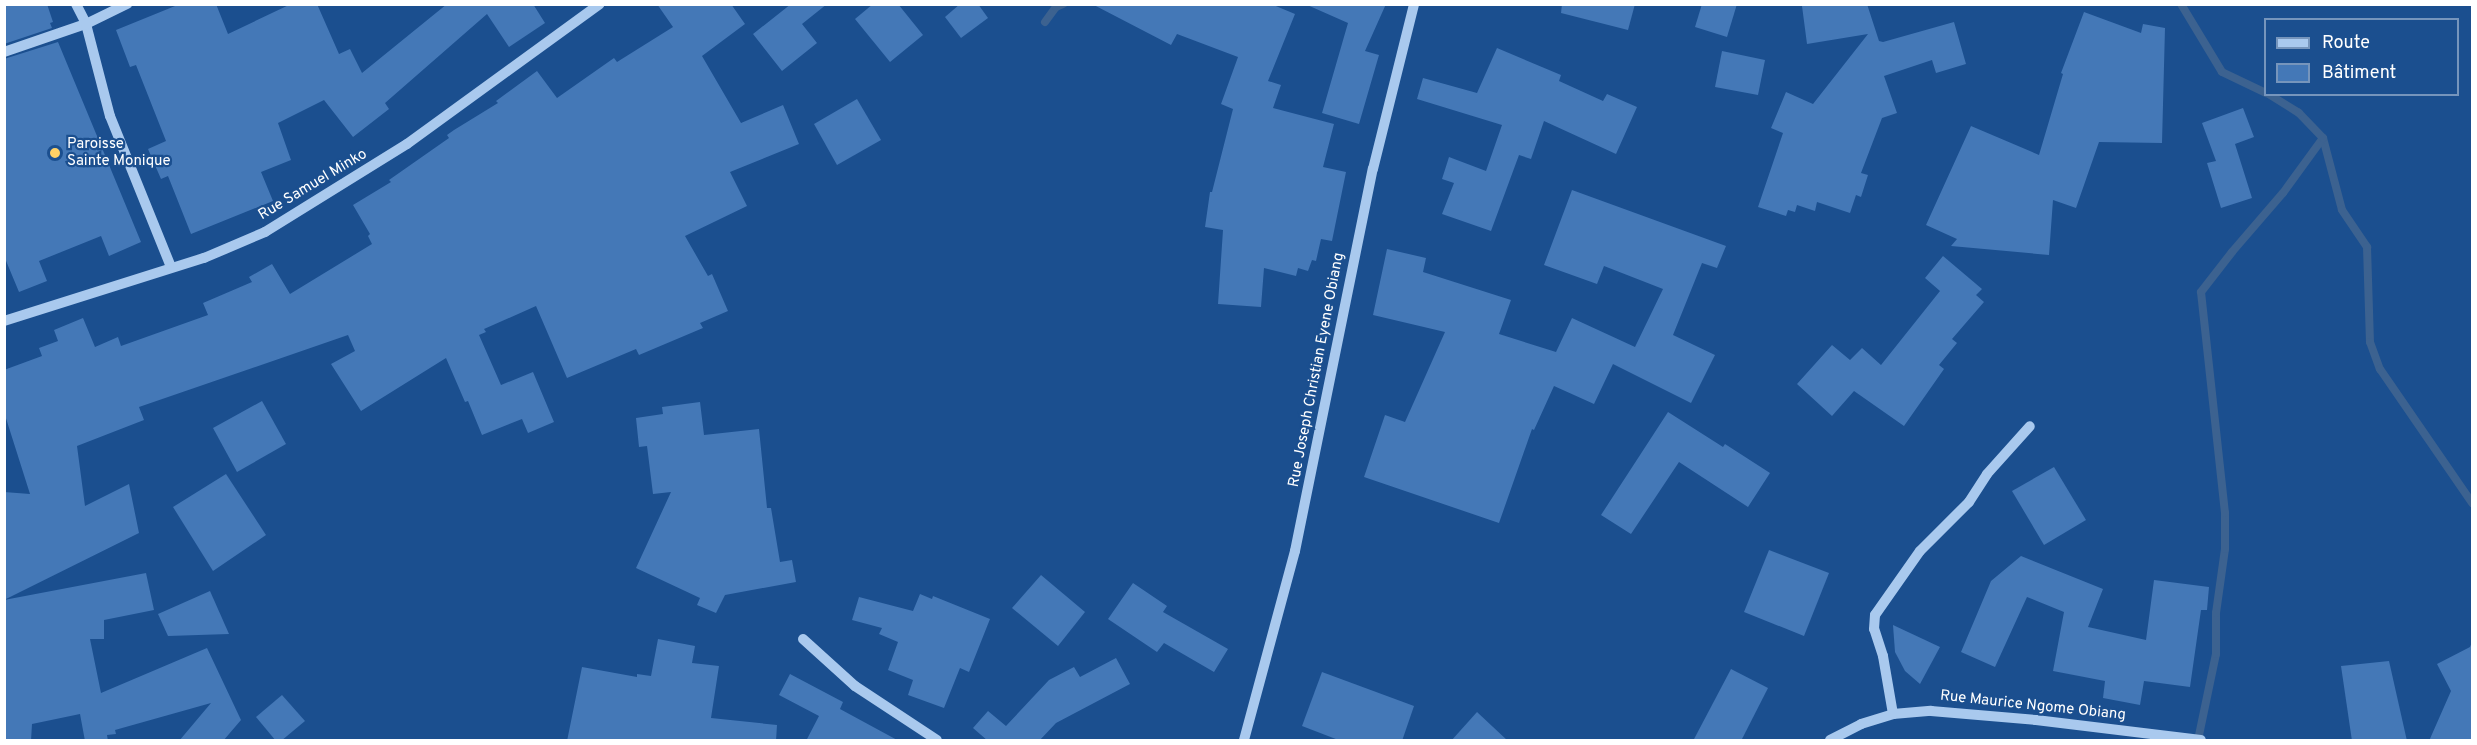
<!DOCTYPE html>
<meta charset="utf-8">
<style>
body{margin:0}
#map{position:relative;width:2477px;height:745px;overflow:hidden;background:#1b4f8f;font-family:Overpass,sans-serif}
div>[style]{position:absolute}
.stream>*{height:8px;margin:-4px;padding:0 4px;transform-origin:4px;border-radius:4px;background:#3c6290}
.building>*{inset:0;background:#4478b7}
.minor>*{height:10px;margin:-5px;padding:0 5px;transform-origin:5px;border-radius:5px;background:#a9c9ee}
.dots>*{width:16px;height:16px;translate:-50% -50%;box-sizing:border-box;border:3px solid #1b4f8f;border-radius:50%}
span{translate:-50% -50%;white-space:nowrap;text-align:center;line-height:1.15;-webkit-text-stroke:4.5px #1b4f8f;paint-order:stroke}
.poi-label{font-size:15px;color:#fff}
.left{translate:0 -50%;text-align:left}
.street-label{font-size:15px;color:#fff}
.frame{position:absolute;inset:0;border:6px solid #fff;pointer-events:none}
.legend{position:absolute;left:2264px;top:18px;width:195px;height:78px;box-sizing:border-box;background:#1b4f8f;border:2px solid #7695bc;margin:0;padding:8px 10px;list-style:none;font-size:18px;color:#fff}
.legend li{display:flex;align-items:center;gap:12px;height:30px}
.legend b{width:30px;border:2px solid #7695bc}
</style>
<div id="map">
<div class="stream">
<div style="left:2181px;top:4px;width:79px;rotate:58.9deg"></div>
<div style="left:2222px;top:72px;width:49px;rotate:25.5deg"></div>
<div style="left:1045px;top:22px;width:19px;rotate:-54deg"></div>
<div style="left:1056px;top:7px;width:8px;rotate:-23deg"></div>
<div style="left:2323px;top:138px;width:74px;rotate:75.2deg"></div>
<div style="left:2342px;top:210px;width:45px;rotate:56deg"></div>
<div style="left:2367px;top:247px;width:95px;rotate:88.2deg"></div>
<div style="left:2370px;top:342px;width:29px;rotate:70deg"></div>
<div style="left:2380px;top:369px;width:163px;rotate:55.5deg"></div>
<div style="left:2198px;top:740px;width:88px;rotate:-78.2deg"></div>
<div style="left:2216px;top:654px;width:41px;rotate:-90deg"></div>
<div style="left:2216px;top:613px;width:65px;rotate:-82deg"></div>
<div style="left:2225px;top:549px;width:36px;rotate:-90deg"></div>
<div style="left:2225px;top:513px;width:222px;rotate:-96.2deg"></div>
<div style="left:2201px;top:292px;width:51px;rotate:-52.2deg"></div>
<div style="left:2232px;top:252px;width:78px;rotate:-49.2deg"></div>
<div style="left:2283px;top:193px;width:68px;rotate:-54deg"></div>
<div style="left:2323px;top:138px;width:35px;rotate:-134deg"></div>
<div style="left:2299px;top:113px;width:36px;rotate:-148deg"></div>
</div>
<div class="building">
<div style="clip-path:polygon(4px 4px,47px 4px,53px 22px,50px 23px,52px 28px,4px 44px)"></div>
<div style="clip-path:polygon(180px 4px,216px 4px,228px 34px,291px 4px,317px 4px,339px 54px,350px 49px,362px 73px,447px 4px,533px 4px,545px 23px,509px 47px,487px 14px,385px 103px,389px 109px,353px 137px,324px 100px,278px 123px,291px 160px,261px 172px,273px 201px,191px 234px,168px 176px,161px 179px,148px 149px,166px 141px,136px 65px,130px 67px,116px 30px)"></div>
<div style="clip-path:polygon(657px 4px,731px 4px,745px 24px,702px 56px,741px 123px,783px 105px,799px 144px,730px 172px,747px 206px,685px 236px,708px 276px,712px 274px,728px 311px,700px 323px,703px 328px,639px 355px,636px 349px,567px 378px,536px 306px,484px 329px,486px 332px,479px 335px,501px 385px,533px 372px,554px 422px,528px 433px,522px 419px,482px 435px,468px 401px,465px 402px,446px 358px,361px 411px,331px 364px,355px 351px,348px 335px,139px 407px,144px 420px,77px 446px,85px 506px,129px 484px,139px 533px,4px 600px,4px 492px,30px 494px,4px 412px,4px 370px,42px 356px,39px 348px,58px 341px,54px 330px,83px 318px,95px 347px,118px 337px,121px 346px,208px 315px,203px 303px,252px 282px,249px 277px,272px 264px,290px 294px,372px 244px,368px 236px,370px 234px,353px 205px,391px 182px,389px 180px,449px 138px,447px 135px,454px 130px,498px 103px,496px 101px,537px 71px,557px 98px,614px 58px,617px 62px,673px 27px)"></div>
<div style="clip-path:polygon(791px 4px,827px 4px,802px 24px,817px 43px,782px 71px,753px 34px)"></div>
<div style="clip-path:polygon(873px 4px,898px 4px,923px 35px,890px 62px,855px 19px)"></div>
<div style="clip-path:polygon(960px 4px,978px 4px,988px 18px,961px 38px,945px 17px)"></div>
<div style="clip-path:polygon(1092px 4px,1271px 4px,1295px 14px,1268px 81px,1281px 85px,1273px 108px,1334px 124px,1323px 167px,1346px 172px,1332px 241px,1321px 239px,1316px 261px,1312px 260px,1308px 271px,1298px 268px,1296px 276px,1264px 268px,1261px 307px,1218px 304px,1223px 230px,1205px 227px,1210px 192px,1212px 192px,1233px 109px,1221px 104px,1238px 57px,1177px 34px,1171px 45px)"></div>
<div style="clip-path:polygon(1305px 4px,1386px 4px,1365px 51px,1379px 55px,1359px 124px,1322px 113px,1348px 23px)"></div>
<div style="clip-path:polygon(1562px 4px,1635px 4px,1628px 30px,1561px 13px)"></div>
<div style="clip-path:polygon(1702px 4px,1737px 4px,1727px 37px,1695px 27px)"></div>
<div style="clip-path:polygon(1815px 4px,1867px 4px,1879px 41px,1883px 42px,1954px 22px,1966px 64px,1936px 73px,1932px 60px,1884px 76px,1897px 113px,1882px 118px,1861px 173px,1868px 175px,1861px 197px,1856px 195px,1850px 213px,1817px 202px,1815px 211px,1797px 205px,1795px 212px,1788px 210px,1786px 216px,1758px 207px,1783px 133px,1771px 128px,1786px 92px,1813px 104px,1868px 34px,1807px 44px,1802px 6px)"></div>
<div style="clip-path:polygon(2084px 12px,2141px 33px,2143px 24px,2165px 28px,2162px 143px,2099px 142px,2076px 208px,2053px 200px,2049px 255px,1951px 246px,1957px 239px,1926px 225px,1971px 126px,2039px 155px,2063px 74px,2061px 73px)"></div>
<div style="clip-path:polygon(58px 42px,141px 242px,109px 256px,101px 236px,39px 261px,47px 281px,19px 292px,4px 256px,4px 59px)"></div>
<div style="clip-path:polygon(1497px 48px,1561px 75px,1559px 81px,1603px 101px,1607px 94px,1637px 107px,1616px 154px,1544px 121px,1531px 159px,1519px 155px,1491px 231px,1442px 214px,1454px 183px,1442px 179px,1449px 157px,1486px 171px,1502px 125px,1417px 99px,1423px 78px,1477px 93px)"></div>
<div style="clip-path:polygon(1722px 51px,1765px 60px,1758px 95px,1715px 87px)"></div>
<div style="clip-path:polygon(857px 99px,881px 140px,837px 165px,814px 124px)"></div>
<div style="clip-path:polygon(2243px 108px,2254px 137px,2235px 144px,2252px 198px,2221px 208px,2207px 163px,2216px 161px,2202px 123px)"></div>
<div style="clip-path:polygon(1572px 190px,1726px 246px,1717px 268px,1702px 263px,1673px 335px,1715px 355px,1691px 403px,1613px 364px,1594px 404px,1554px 386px,1534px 430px,1532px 429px,1499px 523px,1364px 477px,1385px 415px,1405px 422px,1445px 332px,1373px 315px,1387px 249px,1426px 258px,1423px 272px,1511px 300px,1499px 334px,1556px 352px,1572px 318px,1635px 347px,1663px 289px,1604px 266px,1597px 284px,1544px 265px)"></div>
<div style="clip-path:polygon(1943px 256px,1982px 289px,1976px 295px,1984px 302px,1952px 339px,1957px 343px,1939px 365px,1944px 369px,1904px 426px,1854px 391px,1832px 416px,1797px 384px,1832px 345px,1850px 360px,1862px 348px,1881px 365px,1940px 291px,1925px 278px)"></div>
<div style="clip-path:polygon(262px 401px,286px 444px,237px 472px,213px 428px)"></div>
<div style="clip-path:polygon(700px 402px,704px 435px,759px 429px,767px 508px,771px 508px,780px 562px,792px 560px,796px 582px,725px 595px,716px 613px,697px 605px,700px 598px,636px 568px,671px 492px,653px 494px,647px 446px,639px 447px,636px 418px,663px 414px,662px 407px)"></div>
<div style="clip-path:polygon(1668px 412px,1723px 447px,1725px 444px,1770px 473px,1748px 507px,1679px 462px,1631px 534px,1601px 515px)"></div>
<div style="clip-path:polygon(2054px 467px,2086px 520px,2044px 545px,2012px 491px)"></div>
<div style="clip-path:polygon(226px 474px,266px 535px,213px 571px,173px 507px)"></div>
<div style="clip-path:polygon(1769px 550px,1829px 573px,1804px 636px,1744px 612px)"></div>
<div style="clip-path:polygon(2021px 556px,2103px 589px,2088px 627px,2146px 640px,2154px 580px,2209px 587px,2207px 610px,2201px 610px,2190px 687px,2144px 681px,2140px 705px,2103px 698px,2105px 681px,2053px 671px,2064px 612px,2027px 597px,1995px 667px,1961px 652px,1991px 581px)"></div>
<div style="clip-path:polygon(146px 573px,154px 610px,104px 620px,104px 639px,90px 639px,101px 693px,207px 648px,241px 720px,223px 741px,179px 741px,211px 703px,115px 730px,116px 734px,107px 735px,108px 741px,85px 741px,80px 714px,32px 724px,31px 741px,4px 741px,4px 600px)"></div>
<div style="clip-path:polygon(1041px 575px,1085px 612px,1058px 646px,1012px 608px)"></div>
<div style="clip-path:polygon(1133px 583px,1167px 606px,1163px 612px,1228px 649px,1214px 672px,1164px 643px,1157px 652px,1108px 619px)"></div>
<div style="clip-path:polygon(210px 591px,229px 634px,168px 636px,158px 614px)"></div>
<div style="clip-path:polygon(920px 594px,932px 599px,933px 596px,990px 619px,969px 672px,960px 668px,944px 708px,908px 695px,913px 680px,888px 670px,898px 642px,879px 634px,882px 628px,852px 620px,859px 597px,913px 611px)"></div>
<div style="clip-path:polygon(1893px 625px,1940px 647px,1920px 684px,1905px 671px,1895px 652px)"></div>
<div style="clip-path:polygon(658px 639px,695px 646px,692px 663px,719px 666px,711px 718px,777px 725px,776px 741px,567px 741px,582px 667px,637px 677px,637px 674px,651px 676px)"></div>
<div style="clip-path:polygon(2472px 642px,2472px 741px,2429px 741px,2451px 691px,2437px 664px,2470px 647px)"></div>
<div style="clip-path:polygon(1116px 658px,1130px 684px,1056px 723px,1039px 741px,988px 741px,973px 728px,988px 711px,1006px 726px,1049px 680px,1074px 667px,1080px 677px)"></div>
<div style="clip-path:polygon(2389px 661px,2407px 741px,2352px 741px,2341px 666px)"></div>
<div style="clip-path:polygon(1731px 669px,1768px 688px,1741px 741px,1693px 741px)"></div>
<div style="clip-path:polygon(1322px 672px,1414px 706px,1402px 741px,1341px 741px,1302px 726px)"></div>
<div style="clip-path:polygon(790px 674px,843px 702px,840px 709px,899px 741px,806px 741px,819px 716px,779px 695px)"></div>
<div style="clip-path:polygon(282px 695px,305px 721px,281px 741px,276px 741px,256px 717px)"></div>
<div style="clip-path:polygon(1477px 712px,1508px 741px,1451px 741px)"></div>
</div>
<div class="minor">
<div style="left:76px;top:4px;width:22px;rotate:63deg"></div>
<div style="left:86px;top:24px;width:95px;rotate:75.4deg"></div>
<div style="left:110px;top:116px;width:163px;rotate:68deg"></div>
<div style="left:4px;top:52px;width:87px;rotate:-18.9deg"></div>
<div style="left:86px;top:24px;width:46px;rotate:-26deg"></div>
<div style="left:4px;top:321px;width:210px;rotate:-17.5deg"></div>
<div style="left:204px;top:258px;width:66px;rotate:-23.1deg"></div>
<div style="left:265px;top:232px;width:167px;rotate:-31.8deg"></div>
<div style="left:407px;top:144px;width:238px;rotate:-36deg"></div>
<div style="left:803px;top:639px;width:70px;rotate:42.1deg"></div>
<div style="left:855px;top:686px;width:98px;rotate:33.4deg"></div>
<div style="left:1893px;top:714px;width:59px;rotate:-99.8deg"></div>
<div style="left:1883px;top:656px;width:28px;rotate:-108deg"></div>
<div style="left:1874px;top:629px;width:14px;rotate:-86deg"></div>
<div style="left:1875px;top:615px;width:78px;rotate:-54.9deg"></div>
<div style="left:1920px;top:551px;width:69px;rotate:-45deg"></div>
<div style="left:1969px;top:502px;width:33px;rotate:-57deg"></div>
<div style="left:1987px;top:474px;width:64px;rotate:-48.1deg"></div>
<div style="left:1244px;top:740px;width:196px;rotate:-74.9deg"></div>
<div style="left:1295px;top:551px;width:390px;rotate:-78.5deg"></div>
<div style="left:1373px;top:169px;width:170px;rotate:-76deg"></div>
<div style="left:1830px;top:740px;width:35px;rotate:-27deg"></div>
<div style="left:1861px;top:724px;width:34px;rotate:-17deg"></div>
<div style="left:1893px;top:714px;width:38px;rotate:-5deg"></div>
<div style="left:1931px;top:711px;width:105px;rotate:4.9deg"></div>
<div style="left:2036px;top:720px;width:166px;rotate:6.9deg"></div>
</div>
<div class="dots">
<div style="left:55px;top:153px;background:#ffd166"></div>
</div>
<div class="poi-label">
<span class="left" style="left:67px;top:153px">Paroisse<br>Sainte Monique</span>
</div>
<div class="street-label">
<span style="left:313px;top:185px;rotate:-31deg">Rue Samuel Minko</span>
<span style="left:1317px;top:370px;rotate:-79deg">Rue Joseph Christian Eyene Obiang</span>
<span style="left:2033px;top:706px;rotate:6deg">Rue Maurice Ngome Obiang</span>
</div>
<div class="frame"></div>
<ul class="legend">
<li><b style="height:8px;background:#a9c9ee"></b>Route</li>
<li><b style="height:16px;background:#4478b7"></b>Bâtiment</li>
</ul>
</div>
